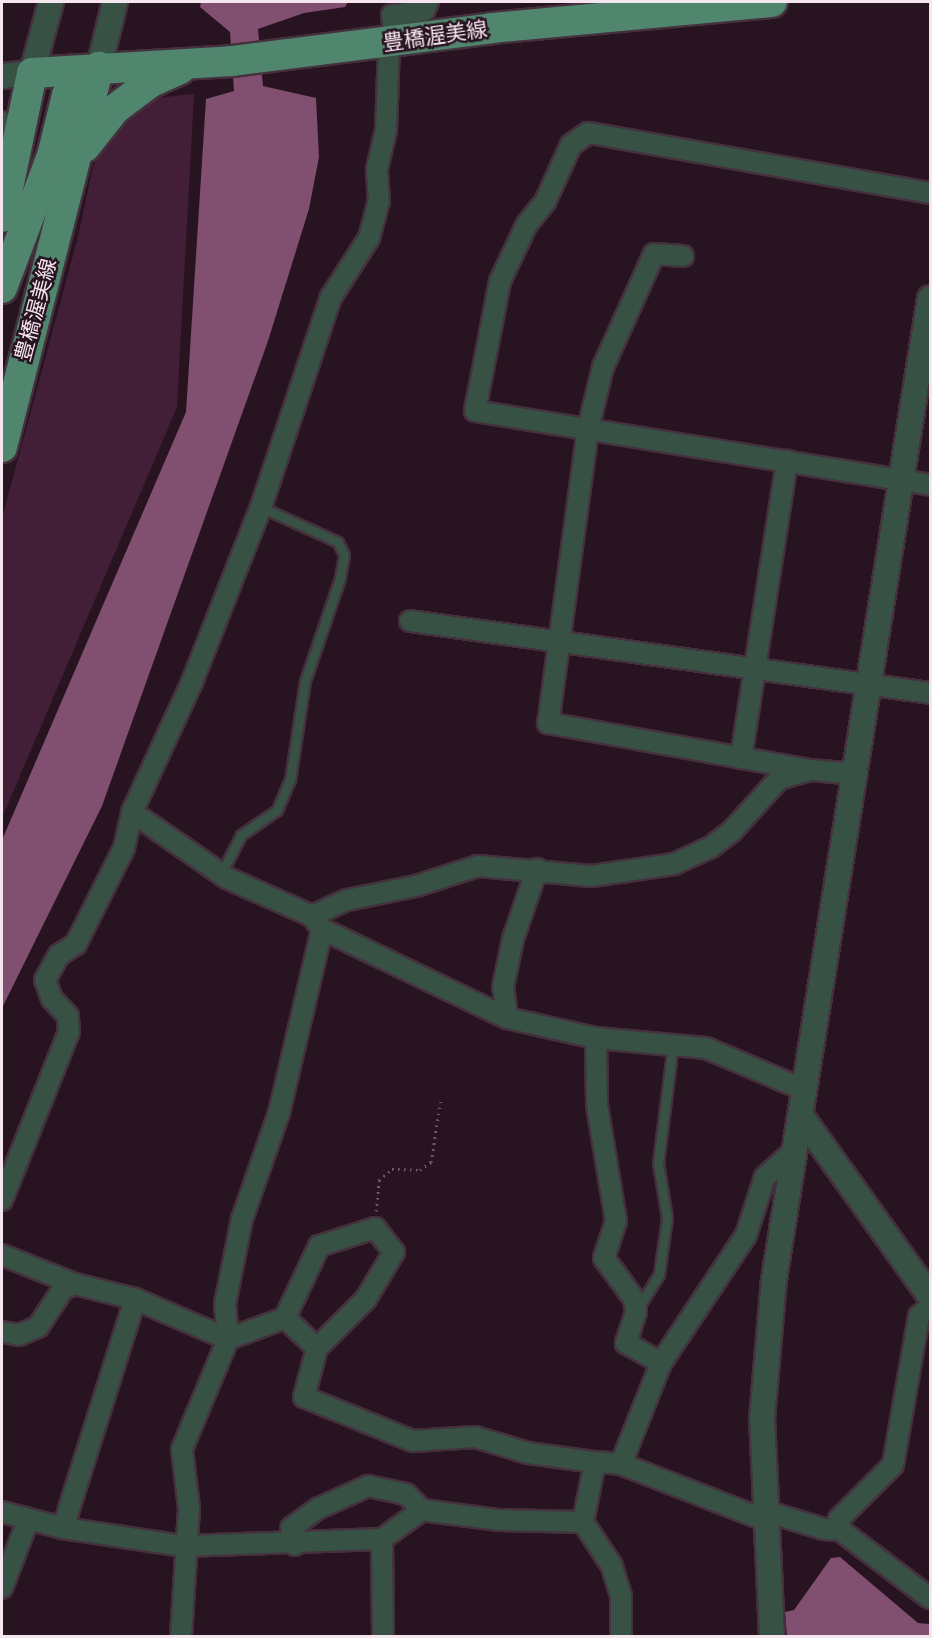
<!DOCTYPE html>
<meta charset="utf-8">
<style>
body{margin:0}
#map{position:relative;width:932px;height:1638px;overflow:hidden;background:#281321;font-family:"Zilla Slab","Noto Sans JP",serif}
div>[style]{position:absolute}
.green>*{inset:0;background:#431e37}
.water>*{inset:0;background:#814f6f}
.path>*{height:3px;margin-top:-1.5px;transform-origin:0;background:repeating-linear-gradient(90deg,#6d5a66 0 1.5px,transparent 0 6px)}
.roads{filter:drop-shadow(2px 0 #45303e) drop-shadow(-2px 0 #45303e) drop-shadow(0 2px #45303e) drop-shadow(0 -2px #45303e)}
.service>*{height:9px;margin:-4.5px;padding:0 4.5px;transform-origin:4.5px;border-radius:4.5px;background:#385145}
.minor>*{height:20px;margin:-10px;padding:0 10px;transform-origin:10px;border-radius:10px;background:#385145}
.tertiary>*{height:24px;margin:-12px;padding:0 12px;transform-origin:12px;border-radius:12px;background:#385145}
.primary>*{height:30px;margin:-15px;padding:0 15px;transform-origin:15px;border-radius:15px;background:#51866e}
span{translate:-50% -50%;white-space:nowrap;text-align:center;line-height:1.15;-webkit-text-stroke:5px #281321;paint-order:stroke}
.street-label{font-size:21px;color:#f4e5ee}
.frame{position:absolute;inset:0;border:3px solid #f4e5ee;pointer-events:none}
</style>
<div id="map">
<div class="green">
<div style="clip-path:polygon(194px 94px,177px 407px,2px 818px,2px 518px,78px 237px,93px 166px,115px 132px,136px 110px,155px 98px)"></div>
</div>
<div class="water">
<div style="clip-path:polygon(201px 2px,348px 2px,345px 7px,304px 13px,258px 29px,263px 86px,316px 98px,319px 157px,309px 209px,268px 341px,102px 806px,2px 1008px,2px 840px,186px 412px,206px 99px,234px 91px,230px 32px,200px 7px)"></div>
<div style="clip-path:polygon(840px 1557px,918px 1623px,930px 1624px,930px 1636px,787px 1636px,785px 1612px,794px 1610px,831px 1558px)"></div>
</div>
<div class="path">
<div style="left:376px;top:1211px;width:31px;rotate:-84deg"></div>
<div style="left:379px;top:1180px;width:17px;rotate:-40deg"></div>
<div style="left:392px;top:1169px;width:28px;rotate:2deg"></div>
<div style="left:420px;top:1170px;width:14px;rotate:-36deg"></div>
<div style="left:431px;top:1162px;width:63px;rotate:-80.8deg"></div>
</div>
<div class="roads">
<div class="service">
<div style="left:221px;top:874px;width:44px;rotate:-62.9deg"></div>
<div style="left:241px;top:835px;width:44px;rotate:-34.8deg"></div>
<div style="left:277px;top:810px;width:33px;rotate:-67deg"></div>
<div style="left:290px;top:780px;width:100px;rotate:-81.4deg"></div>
<div style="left:305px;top:681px;width:109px;rotate:-71.2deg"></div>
<div style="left:340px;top:578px;width:23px;rotate:-80deg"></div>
<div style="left:344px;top:555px;width:14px;rotate:-115deg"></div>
<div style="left:338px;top:542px;width:85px;rotate:-155.6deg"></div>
<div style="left:638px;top:1308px;width:40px;rotate:-58deg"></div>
<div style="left:659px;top:1274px;width:57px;rotate:-81.9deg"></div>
<div style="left:667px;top:1218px;width:56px;rotate:-99.3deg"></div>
<div style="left:658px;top:1163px;width:119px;rotate:-82.8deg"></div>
</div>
<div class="minor">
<div style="left:395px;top:43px;width:28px;rotate:-96deg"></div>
<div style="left:392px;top:15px;width:32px;rotate:-7deg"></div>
<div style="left:424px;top:11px;width:10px;rotate:-66deg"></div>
<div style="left:930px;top:193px;width:347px;rotate:-170deg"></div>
<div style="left:588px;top:133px;width:21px;rotate:145deg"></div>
<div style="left:571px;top:145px;width:63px;rotate:114.5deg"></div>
<div style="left:545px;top:202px;width:28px;rotate:129deg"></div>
<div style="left:527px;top:224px;width:63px;rotate:115.3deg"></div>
<div style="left:500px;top:281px;width:132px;rotate:100.9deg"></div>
<div style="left:475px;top:411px;width:461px;rotate:9.2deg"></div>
<div style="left:683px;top:256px;width:29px;rotate:-176deg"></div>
<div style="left:654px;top:254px;width:124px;rotate:114.3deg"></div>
<div style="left:603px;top:367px;width:64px;rotate:103.6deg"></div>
<div style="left:588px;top:429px;width:297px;rotate:97.7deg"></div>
<div style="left:548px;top:723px;width:266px;rotate:10.2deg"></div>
<div style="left:410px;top:621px;width:525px;rotate:7.88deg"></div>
<div style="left:741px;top:758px;width:301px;rotate:-81.2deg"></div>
<div style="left:132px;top:812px;width:116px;rotate:34.8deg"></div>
<div style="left:227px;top:878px;width:93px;rotate:24.1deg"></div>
<div style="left:312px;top:916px;width:16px;rotate:52deg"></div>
<div style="left:322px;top:929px;width:205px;rotate:25.7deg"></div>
<div style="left:507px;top:1018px;width:91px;rotate:12.7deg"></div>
<div style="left:596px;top:1038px;width:110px;rotate:5.2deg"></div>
<div style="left:706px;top:1048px;width:108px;rotate:23deg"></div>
<div style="left:312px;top:916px;width:38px;rotate:-25deg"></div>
<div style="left:347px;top:900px;width:70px;rotate:-11.5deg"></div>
<div style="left:416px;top:886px;width:65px;rotate:-17.9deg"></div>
<div style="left:478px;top:866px;width:114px;rotate:5deg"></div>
<div style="left:592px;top:876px;width:83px;rotate:-8.3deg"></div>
<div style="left:674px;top:864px;width:41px;rotate:-24.7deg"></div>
<div style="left:711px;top:847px;width:26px;rotate:-37deg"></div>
<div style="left:732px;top:831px;width:70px;rotate:-47.9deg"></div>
<div style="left:779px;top:779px;width:32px;rotate:-16deg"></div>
<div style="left:810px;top:770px;width:47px;rotate:4.9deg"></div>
<div style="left:507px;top:1018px;width:31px;rotate:-97deg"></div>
<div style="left:503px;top:987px;width:49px;rotate:-78.2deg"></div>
<div style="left:513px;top:939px;width:74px;rotate:-71.1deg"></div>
<div style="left:596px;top:1038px;width:67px;rotate:89.1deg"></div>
<div style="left:597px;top:1105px;width:118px;rotate:80.7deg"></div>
<div style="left:616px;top:1221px;width:39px;rotate:108deg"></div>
<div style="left:604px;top:1258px;width:51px;rotate:53.8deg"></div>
<div style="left:634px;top:1299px;width:13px;rotate:81deg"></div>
<div style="left:636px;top:1312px;width:33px;rotate:108deg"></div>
<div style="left:626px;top:1343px;width:40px;rotate:29.7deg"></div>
<div style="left:2px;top:1200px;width:181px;rotate:-68.3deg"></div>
<div style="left:69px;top:1032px;width:16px;rotate:-94deg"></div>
<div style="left:68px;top:1016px;width:23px;rotate:-133deg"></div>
<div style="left:52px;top:999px;width:20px;rotate:-110deg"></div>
<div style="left:45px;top:980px;width:29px;rotate:-61deg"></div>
<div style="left:59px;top:955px;width:20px;rotate:-33deg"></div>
<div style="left:76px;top:944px;width:107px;rotate:-63.4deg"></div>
<div style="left:124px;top:848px;width:37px;rotate:-77deg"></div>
<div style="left:132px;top:812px;width:143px;rotate:-65.2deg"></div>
<div style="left:192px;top:682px;width:188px;rotate:-68.5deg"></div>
<div style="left:261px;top:507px;width:221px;rotate:-71.6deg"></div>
<div style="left:331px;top:297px;width:70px;rotate:-57.2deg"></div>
<div style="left:369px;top:238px;width:38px;rotate:-75deg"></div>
<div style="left:379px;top:201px;width:32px;rotate:-94deg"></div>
<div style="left:377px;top:169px;width:39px;rotate:-77deg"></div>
<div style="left:386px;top:131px;width:87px;rotate:-88deg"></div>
<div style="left:2px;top:1255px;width:79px;rotate:21.7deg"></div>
<div style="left:285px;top:1318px;width:44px;rotate:43.2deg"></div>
<div style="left:2px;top:1332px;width:17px;rotate:10deg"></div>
<div style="left:19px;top:1335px;width:21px;rotate:-23deg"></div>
<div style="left:38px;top:1327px;width:45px;rotate:-56.7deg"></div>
<div style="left:63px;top:1289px;width:13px;rotate:-23deg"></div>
<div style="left:75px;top:1284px;width:62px;rotate:14deg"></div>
<div style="left:135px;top:1299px;width:101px;rotate:23.3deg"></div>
<div style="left:228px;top:1339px;width:61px;rotate:-20.2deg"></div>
<div style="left:285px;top:1318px;width:80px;rotate:-64.7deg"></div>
<div style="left:319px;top:1246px;width:59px;rotate:-17.8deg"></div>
<div style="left:375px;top:1228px;width:31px;rotate:52deg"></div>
<div style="left:394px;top:1252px;width:55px;rotate:120.8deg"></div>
<div style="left:366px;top:1299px;width:69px;rotate:135deg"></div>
<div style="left:317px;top:1348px;width:51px;rotate:104.9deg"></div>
<div style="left:304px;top:1397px;width:118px;rotate:22deg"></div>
<div style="left:413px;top:1441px;width:62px;rotate:-3.7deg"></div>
<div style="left:475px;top:1437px;width:55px;rotate:16.8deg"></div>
<div style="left:528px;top:1453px;width:68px;rotate:7.7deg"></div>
<div style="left:621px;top:1464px;width:109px;rotate:-68.4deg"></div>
<div style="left:661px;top:1363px;width:154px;rotate:-56.4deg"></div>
<div style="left:746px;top:1235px;width:61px;rotate:-71.9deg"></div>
<div style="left:765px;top:1177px;width:40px;rotate:-42deg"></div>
<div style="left:765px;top:1511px;width:62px;rotate:17deg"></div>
<div style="left:824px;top:1529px;width:16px;rotate:4deg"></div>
<div style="left:840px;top:1530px;width:113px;rotate:37.1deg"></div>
<div style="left:2px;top:1512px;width:63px;rotate:14.7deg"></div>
<div style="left:63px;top:1528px;width:122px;rotate:8.5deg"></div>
<div style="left:184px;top:1546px;width:198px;rotate:-2deg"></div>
<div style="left:382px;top:1539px;width:49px;rotate:-35.9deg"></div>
<div style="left:422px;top:1510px;width:78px;rotate:7.4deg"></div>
<div style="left:499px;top:1520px;width:84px;rotate:1.4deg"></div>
<div style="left:63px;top:1528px;width:240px;rotate:-72.5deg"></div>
<div style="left:840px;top:1530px;width:11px;rotate:-95deg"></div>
<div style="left:839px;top:1519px;width:76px;rotate:-45deg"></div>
<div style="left:893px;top:1465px;width:151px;rotate:-80.1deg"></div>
<div style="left:919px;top:1316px;width:14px;rotate:-39deg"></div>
<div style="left:382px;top:1539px;width:97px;rotate:89.4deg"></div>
<div style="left:295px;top:1545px;width:17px;rotate:-103deg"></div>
<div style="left:291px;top:1528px;width:34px;rotate:-36deg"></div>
<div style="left:319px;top:1508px;width:54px;rotate:-24.2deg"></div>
<div style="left:368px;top:1486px;width:39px;rotate:12deg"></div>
<div style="left:406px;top:1494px;width:23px;rotate:45deg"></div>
<div style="left:2px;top:1588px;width:73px;rotate:-69.1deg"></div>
<div style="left:181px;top:1636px;width:128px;rotate:-86.4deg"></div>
<div style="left:189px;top:1508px;width:59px;rotate:-96.8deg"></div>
<div style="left:182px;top:1449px;width:119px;rotate:-67.3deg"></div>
<div style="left:228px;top:1339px;width:35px;rotate:-95deg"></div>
<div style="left:225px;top:1304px;width:87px;rotate:-78.7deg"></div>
<div style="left:242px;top:1219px;width:112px;rotate:-70.8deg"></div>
<div style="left:279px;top:1113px;width:189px;rotate:-76.8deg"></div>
<div style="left:621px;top:1636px;width:40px;rotate:-90deg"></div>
<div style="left:621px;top:1596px;width:31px;rotate:-107deg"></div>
<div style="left:612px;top:1566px;width:53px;rotate:-123.4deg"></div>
<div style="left:583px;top:1522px;width:61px;rotate:-78.7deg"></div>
<div style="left:595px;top:1462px;width:26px;rotate:4deg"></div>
<div style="left:621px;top:1464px;width:155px;rotate:21.3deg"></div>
</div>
<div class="tertiary">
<div style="left:99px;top:67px;width:67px;rotate:-76.2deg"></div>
<div style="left:2px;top:76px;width:30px;rotate:-6deg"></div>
<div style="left:32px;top:73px;width:73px;rotate:-75deg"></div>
<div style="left:2px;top:124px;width:31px;rotate:71deg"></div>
<div style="left:801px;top:1116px;width:221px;rotate:54.4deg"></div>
<div style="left:772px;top:1636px;width:217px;rotate:-92.6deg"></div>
<div style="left:762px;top:1419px;width:140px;rotate:-85.1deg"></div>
<div style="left:774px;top:1280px;width:994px;rotate:-80.97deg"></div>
</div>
<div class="primary">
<div style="left:85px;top:147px;width:48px;rotate:-51.7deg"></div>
<div style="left:115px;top:109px;width:45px;rotate:-36.9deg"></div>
<div style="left:151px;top:82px;width:32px;rotate:-24deg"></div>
<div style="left:2px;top:217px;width:147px;rotate:-78.2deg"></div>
<div style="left:32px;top:73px;width:200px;rotate:-3.4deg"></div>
<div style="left:232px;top:61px;width:262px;rotate:-7.2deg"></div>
<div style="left:492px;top:28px;width:281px;rotate:-5.3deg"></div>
<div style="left:2px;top:288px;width:141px;rotate:-69.3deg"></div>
<div style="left:52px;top:156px;width:63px;rotate:-76.2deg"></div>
<div style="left:67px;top:95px;width:43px;rotate:-41.2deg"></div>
<div style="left:2px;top:447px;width:392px;rotate:-75.7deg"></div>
</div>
</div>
<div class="street-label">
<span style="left:435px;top:36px;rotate:-8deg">豊橋渥美線</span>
<span style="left:36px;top:310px;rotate:-75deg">豊橋渥美線</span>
</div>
<div class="frame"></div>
</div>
